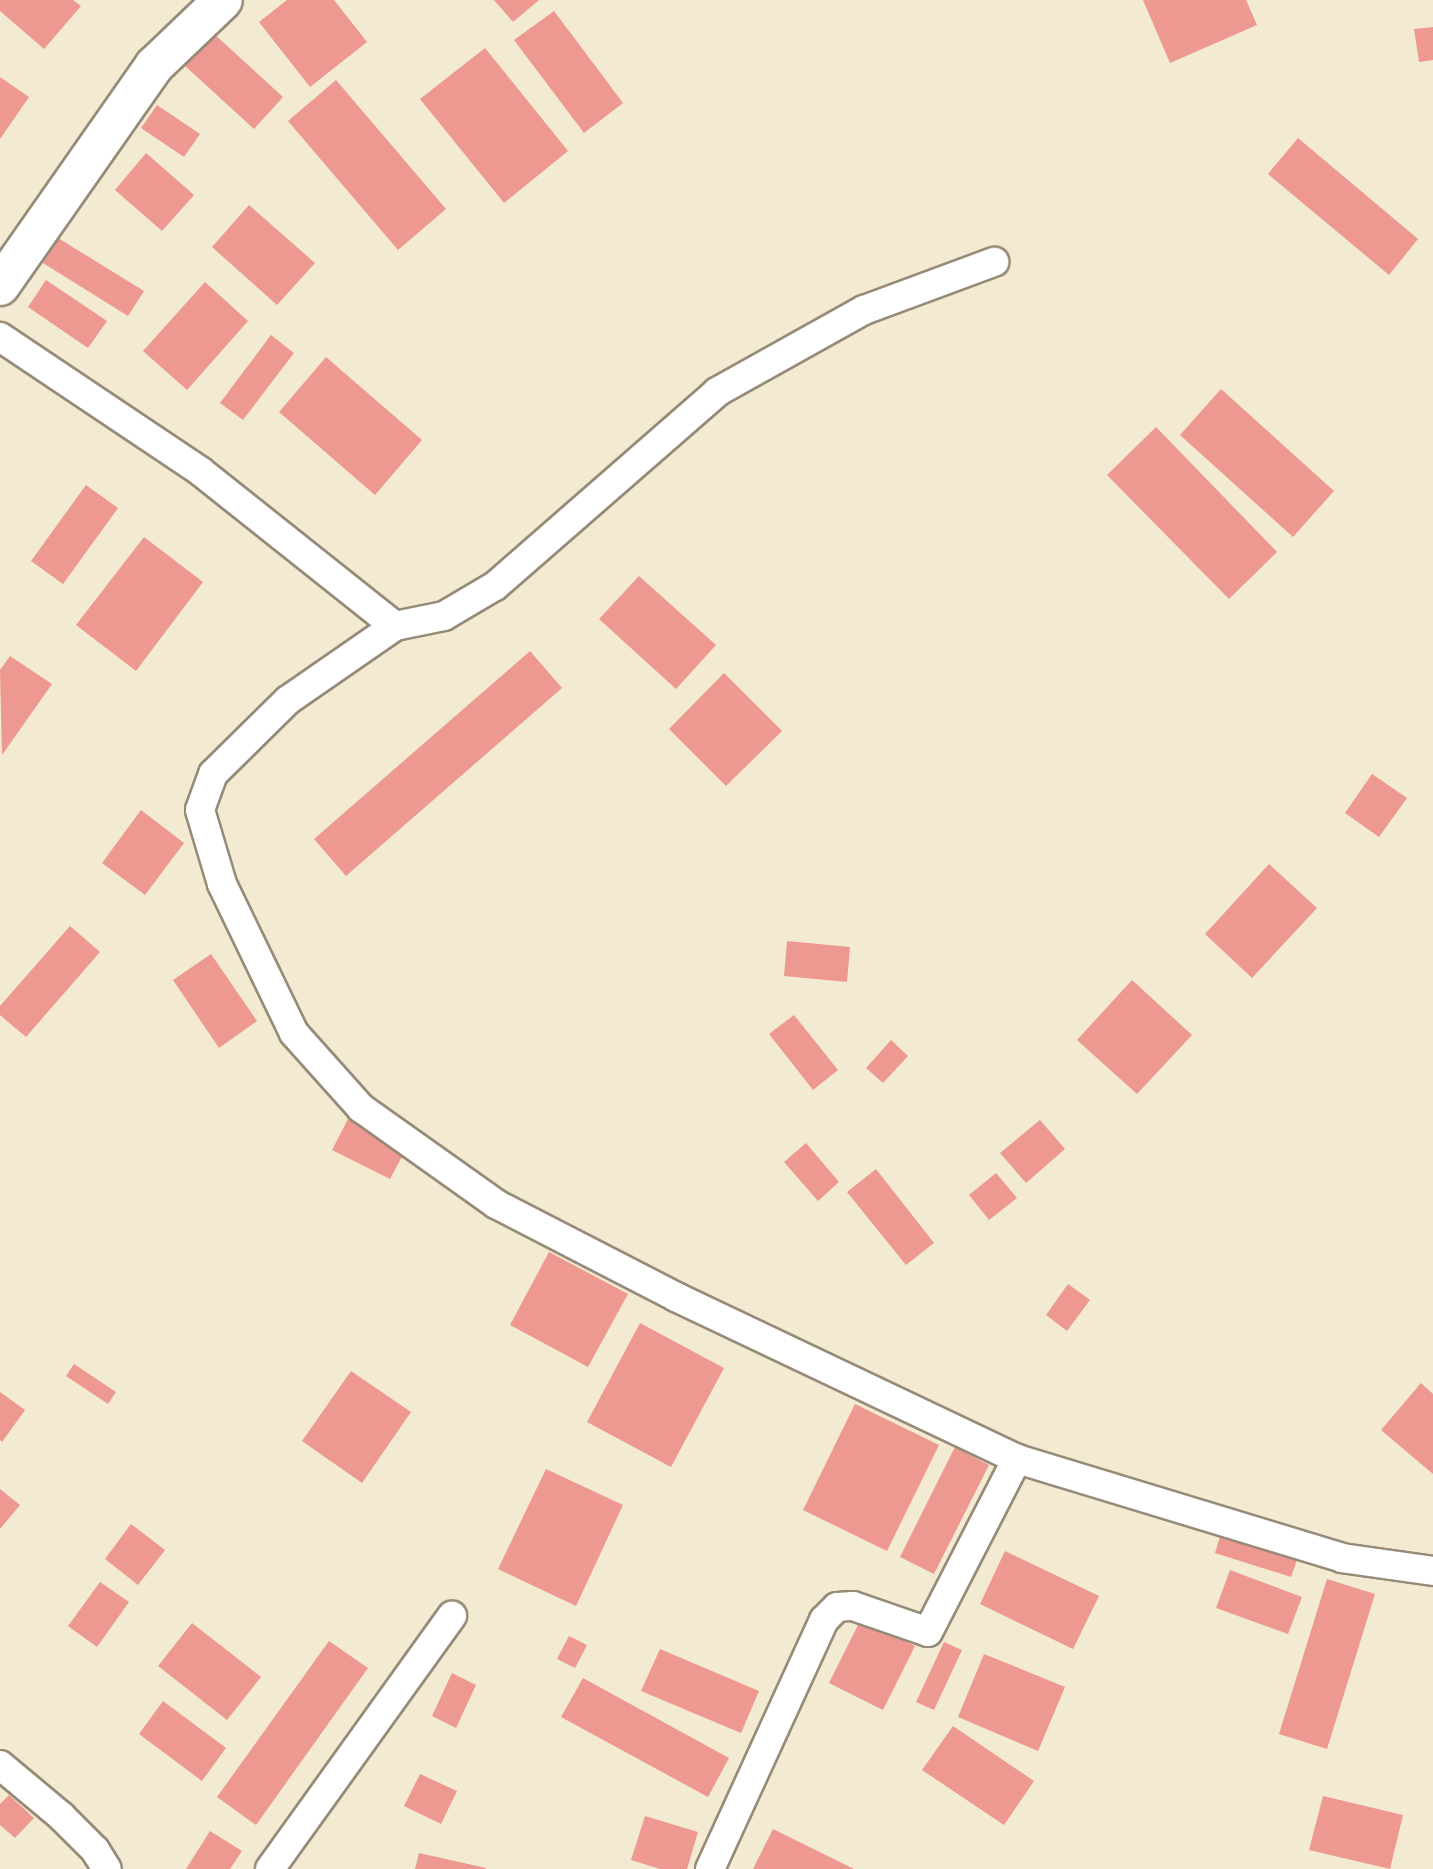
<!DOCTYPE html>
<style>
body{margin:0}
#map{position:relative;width:1433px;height:1869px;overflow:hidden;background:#f3ebd1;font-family:"Balsamiq Sans",sans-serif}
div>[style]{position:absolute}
.building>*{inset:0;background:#ed9890}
.roads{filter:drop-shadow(2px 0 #978a78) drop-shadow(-2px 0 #978a78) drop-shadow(0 2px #978a78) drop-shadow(0 -2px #978a78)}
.minor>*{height:28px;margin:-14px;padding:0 14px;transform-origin:14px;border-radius:14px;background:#fff}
.trunk>*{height:38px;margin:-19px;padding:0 19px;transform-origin:19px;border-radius:19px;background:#fff}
span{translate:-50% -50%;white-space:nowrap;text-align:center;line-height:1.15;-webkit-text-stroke:6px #fcf5e5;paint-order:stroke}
</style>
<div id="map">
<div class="building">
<div style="clip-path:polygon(0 0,73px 0,81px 6px,44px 49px,0 11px)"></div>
<div style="clip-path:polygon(287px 0,334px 0,367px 42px,310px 87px,259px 22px)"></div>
<div style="clip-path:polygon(494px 0,539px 0,513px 22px)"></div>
<div style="clip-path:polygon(1143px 0,1246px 0,1257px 25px,1170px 63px)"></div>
<div style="clip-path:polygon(554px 11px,623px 103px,584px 133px,514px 40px)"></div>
<div style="clip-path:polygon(1433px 27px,1433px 60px,1419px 62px,1414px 29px)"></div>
<div style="clip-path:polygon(213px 33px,283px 97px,254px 129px,184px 65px)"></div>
<div style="clip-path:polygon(485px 48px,568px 151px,504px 203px,420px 99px)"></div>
<div style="clip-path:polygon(0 77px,29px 97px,0 139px)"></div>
<div style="clip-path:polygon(336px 80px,446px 209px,398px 250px,288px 121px)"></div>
<div style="clip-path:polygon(157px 105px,200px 134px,184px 157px,141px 128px)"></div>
<div style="clip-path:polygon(1298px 138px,1418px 239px,1389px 275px,1268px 174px)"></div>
<div style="clip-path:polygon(146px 153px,194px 195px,162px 231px,115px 190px)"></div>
<div style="clip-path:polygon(249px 205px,315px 263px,277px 305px,212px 247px)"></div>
<div style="clip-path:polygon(58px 238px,144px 291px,128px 316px,43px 263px)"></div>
<div style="clip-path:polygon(46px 280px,107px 321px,88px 348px,28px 307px)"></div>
<div style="clip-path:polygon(205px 282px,248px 321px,187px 390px,143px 351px)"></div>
<div style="clip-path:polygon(271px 335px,294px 353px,243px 420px,220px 403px)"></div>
<div style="clip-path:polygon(326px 357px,422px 440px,375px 495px,279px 412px)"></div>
<div style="clip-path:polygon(1221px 389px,1334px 491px,1293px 537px,1180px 435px)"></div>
<div style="clip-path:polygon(1156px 427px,1277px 552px,1229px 599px,1107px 475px)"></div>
<div style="clip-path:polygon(86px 485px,118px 508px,63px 584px,31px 561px)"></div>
<div style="clip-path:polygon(144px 537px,203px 582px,136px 671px,76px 625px)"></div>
<div style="clip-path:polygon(639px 576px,716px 645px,676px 689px,599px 619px)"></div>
<div style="clip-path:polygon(530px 651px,562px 688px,346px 876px,314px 839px)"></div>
<div style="clip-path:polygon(10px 656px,52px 684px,2px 755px,0 670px)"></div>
<div style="clip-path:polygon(724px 673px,782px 731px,726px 786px,669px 729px)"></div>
<div style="clip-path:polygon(1372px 774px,1407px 798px,1379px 837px,1345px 813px)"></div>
<div style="clip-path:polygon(141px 810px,184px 843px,145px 895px,102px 863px)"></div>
<div style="clip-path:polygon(1269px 864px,1317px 908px,1252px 978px,1205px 934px)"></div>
<div style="clip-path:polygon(70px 926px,100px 952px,26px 1037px,0 1015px,0 1006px)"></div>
<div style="clip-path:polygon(787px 941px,850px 947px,847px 982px,784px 976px)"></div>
<div style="clip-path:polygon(211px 954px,257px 1021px,219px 1048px,173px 980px)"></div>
<div style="clip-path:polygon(1132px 980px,1192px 1035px,1137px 1094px,1077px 1040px)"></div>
<div style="clip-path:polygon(794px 1015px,838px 1070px,813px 1090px,769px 1034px)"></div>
<div style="clip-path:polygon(891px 1040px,908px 1056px,883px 1083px,866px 1068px)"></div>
<div style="clip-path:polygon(348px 1119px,406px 1149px,390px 1179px,332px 1150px)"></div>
<div style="clip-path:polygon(1040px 1120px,1065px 1149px,1026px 1183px,1000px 1153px)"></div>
<div style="clip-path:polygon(806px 1143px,839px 1182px,818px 1201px,784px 1162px)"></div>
<div style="clip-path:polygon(876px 1169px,934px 1243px,906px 1265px,847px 1192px)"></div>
<div style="clip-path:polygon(996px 1173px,1017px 1198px,989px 1220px,969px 1195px)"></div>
<div style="clip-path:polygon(549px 1252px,628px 1294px,588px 1367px,510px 1325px)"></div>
<div style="clip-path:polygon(1068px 1284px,1090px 1300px,1067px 1331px,1046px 1315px)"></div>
<div style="clip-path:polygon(640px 1323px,724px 1368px,671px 1467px,587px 1422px)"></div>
<div style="clip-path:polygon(74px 1364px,116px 1392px,108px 1404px,66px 1376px)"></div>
<div style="clip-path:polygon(351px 1371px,411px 1412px,362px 1483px,302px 1441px)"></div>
<div style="clip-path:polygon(1421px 1383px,1433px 1394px,1433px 1474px,1381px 1430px)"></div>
<div style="clip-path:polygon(0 1392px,25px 1410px,2px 1442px,0 1440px)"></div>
<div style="clip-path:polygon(855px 1404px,939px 1445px,887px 1551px,803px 1510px)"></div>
<div style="clip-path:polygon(955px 1447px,989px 1465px,934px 1574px,900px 1557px)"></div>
<div style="clip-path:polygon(546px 1469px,623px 1505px,576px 1606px,498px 1569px)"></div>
<div style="clip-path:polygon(0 1489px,20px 1505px,0 1529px)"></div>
<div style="clip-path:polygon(131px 1524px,165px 1550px,138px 1585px,105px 1559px)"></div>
<div style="clip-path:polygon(1221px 1533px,1298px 1557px,1291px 1577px,1215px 1553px)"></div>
<div style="clip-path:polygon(1005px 1551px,1099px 1596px,1073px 1649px,980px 1604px)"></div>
<div style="clip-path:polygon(1230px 1570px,1302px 1597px,1288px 1634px,1216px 1608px)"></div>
<div style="clip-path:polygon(1327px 1579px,1375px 1594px,1327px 1749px,1279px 1734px)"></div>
<div style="clip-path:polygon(100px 1582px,129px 1602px,97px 1647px,68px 1626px)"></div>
<div style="clip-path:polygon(861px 1619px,915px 1646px,883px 1710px,829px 1683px)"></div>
<div style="clip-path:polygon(192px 1623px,261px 1677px,227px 1720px,158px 1666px)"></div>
<div style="clip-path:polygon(569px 1636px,587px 1645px,575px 1668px,557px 1659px)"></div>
<div style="clip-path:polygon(329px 1641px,368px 1668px,256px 1825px,217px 1797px)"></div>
<div style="clip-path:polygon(944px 1642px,962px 1650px,934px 1710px,916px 1702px)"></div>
<div style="clip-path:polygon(660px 1649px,759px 1691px,741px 1733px,641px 1691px)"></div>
<div style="clip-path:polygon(984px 1654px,1065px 1687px,1038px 1751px,958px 1717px)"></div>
<div style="clip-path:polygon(452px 1673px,476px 1685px,456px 1728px,432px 1716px)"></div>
<div style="clip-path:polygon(583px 1678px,729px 1758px,708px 1797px,561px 1717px)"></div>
<div style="clip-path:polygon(163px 1701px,226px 1748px,202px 1781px,139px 1734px)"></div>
<div style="clip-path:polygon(953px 1726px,1034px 1781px,1004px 1825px,922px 1770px)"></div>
<div style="clip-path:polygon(420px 1774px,457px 1791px,441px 1824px,404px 1806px)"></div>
<div style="clip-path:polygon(9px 1795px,34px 1818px,15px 1838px,0 1825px,0 1804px)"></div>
<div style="clip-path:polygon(1323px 1796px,1403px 1815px,1390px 1869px,1309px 1850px)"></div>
<div style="clip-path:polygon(645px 1816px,698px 1832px,687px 1869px,660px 1869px,631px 1860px)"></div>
<div style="clip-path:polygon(773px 1829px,854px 1869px,753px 1869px)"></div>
<div style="clip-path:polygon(210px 1831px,242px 1851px,230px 1869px,186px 1869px)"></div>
<div style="clip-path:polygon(419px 1853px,486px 1868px,486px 1869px,415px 1869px)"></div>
</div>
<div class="roads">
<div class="minor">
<div style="left:0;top:337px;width:241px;rotate:33.8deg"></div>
<div style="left:200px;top:471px;width:249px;rotate:38.5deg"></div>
<div style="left:395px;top:626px;width:130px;rotate:145.3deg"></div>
<div style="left:288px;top:700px;width:105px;rotate:135.4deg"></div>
<div style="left:213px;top:774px;width:38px;rotate:110deg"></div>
<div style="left:200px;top:810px;width:77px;rotate:73.4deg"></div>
<div style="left:222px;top:884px;width:165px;rotate:64.2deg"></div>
<div style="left:294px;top:1033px;width:101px;rotate:48.2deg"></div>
<div style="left:361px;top:1108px;width:166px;rotate:35.4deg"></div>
<div style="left:496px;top:1204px;width:203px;rotate:27.3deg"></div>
<div style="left:676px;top:1297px;width:378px;rotate:25.4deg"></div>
<div style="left:1017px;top:1459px;width:340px;rotate:16.9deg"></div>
<div style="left:1342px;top:1558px;width:92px;rotate:8.1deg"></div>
<div style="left:395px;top:626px;width:50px;rotate:-11.5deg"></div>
<div style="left:444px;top:616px;width:59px;rotate:-30.5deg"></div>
<div style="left:495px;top:586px;width:295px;rotate:-41.1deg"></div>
<div style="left:717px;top:392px;width:168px;rotate:-29.2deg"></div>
<div style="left:864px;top:310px;width:139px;rotate:-20.3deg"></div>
<div style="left:0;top:1765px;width:80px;rotate:39.9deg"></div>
<div style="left:61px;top:1816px;width:48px;rotate:45deg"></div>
<div style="left:95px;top:1850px;width:22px;rotate:58deg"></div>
<div style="left:270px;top:1869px;width:312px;rotate:-54.3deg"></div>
<div style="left:710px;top:1869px;width:274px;rotate:-65.4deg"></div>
<div style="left:824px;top:1620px;width:18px;rotate:-45deg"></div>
<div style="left:837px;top:1607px;width:16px;rotate:-4deg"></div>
<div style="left:853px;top:1606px;width:79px;rotate:19.1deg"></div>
<div style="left:928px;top:1632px;width:195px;rotate:-62.8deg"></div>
</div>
<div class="trunk">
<div style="left:0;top:286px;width:269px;rotate:-55deg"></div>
<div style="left:154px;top:66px;width:95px;rotate:-43.7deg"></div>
</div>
</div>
</div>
